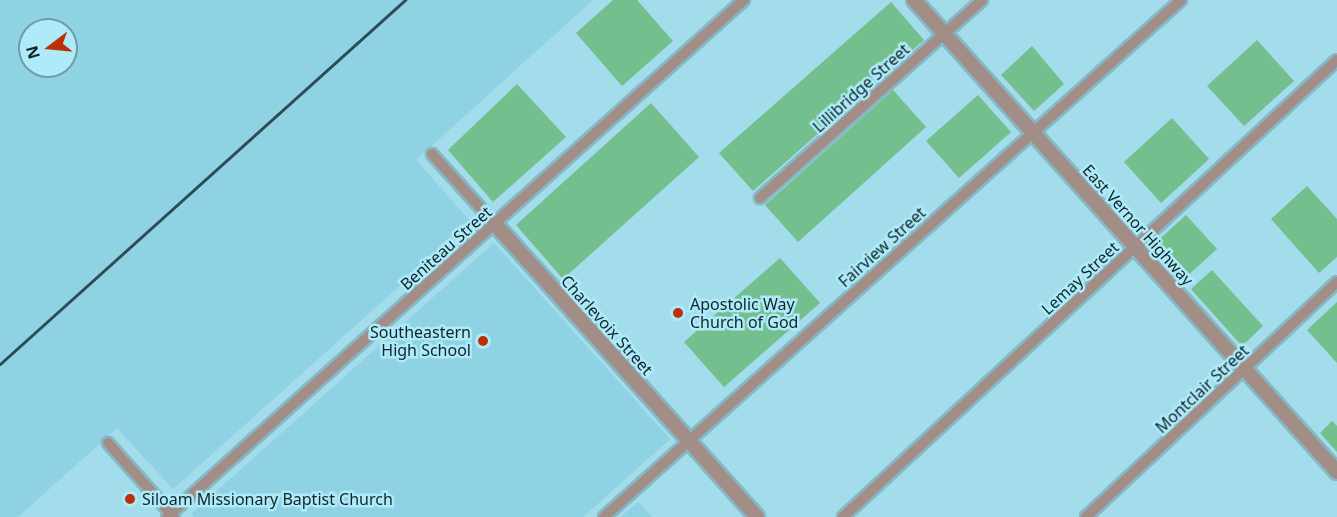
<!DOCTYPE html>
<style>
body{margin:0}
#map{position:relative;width:1337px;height:517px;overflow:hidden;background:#a3dcea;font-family:"Noto Sans",sans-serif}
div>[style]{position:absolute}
.built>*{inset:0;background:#8fd2e3}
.green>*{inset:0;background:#73bf8e}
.roads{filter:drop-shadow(2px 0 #85b7c4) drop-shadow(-2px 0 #85b7c4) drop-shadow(0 2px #85b7c4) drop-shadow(0 -2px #85b7c4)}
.minor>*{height:10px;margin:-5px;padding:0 5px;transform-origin:5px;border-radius:5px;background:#a38d87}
.tertiary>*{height:14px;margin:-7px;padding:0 7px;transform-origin:7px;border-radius:7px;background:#a38d87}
.rail>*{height:3px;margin:-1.5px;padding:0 1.5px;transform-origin:1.5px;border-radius:1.5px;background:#2e4c54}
.dots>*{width:16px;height:16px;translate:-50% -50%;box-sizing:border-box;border:3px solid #afeaf8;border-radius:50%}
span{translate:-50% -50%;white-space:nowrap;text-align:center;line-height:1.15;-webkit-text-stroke:5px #afeaf8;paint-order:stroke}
.street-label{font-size:16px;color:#0e252b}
.poi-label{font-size:16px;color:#0e252b}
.left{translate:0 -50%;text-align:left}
.right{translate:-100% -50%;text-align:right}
.north{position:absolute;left:18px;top:18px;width:60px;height:60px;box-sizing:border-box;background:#afeaf8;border:2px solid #6f9ba6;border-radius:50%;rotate:254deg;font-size:16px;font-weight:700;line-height:24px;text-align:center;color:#0e252b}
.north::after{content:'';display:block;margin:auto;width:21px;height:27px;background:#ba3009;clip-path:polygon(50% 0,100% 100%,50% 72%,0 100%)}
</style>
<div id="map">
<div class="built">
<div style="clip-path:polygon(evenodd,0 0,593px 0,416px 160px,471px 222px,173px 489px,117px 428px,18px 517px,0 517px,0 0,30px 30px,66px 30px,66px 66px,30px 66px,30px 30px)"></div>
<div style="clip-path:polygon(494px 243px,670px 439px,583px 517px,194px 517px,191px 514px)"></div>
<div style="clip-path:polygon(638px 502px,652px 517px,621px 517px)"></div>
</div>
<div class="green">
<div style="clip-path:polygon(613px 0,637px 0,673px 41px,622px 86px,576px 33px)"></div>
<div style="clip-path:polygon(891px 2px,924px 40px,753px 191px,719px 153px)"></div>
<div style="clip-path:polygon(1257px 40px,1294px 81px,1244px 126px,1207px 86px)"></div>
<div style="clip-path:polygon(1032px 46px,1064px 84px,1034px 111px,1001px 75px)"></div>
<div style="clip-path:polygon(517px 84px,566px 137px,493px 202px,448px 150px)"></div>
<div style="clip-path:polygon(893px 90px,926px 127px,798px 242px,765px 205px)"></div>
<div style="clip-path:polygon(978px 95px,1011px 132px,959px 178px,926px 141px)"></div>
<div style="clip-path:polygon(651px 103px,699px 157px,563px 279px,516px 225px)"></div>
<div style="clip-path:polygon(1172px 118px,1209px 159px,1161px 203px,1124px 162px)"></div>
<div style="clip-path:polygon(1307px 186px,1337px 219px,1337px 257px,1319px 273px,1271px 219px)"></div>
<div style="clip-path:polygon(1186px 215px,1217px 249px,1184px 279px,1153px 245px)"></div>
<div style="clip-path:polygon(780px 258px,820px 303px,724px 387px,684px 342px)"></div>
<div style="clip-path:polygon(1212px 270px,1263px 326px,1242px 346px,1191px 289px)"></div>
<div style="clip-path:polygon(1337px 302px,1337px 363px,1307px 330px)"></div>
<div style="clip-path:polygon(1332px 421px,1337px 426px,1337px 452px,1320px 433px)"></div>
</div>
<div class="roads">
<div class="minor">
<div style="left:432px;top:154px;width:94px;rotate:48deg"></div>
<div style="left:760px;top:198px;width:297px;rotate:-41.7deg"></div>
<div style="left:108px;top:443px;width:99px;rotate:48.3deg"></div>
<div style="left:167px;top:517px;width:775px;rotate:-41.86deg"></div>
<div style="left:604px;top:517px;width:775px;rotate:-41.86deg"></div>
<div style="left:843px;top:517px;width:673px;rotate:-42.77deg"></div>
<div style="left:1086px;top:517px;width:344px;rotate:-43.1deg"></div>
</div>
<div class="tertiary">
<div style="left:914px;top:0;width:634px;rotate:48.13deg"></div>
<div style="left:495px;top:224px;width:393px;rotate:48.2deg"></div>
</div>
</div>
<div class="rail">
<div style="left:0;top:364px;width:545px;rotate:-41.95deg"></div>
</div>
<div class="dots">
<div style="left:678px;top:313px;background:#ba3009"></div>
<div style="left:483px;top:341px;background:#ba3009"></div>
<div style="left:130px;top:499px;background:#ba3009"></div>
</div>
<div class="street-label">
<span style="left:861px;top:88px;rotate:-42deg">Lillibridge Street</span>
<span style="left:1138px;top:225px;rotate:48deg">East Vernor Highway</span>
<span style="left:882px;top:247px;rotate:-42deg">Fairview Street</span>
<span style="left:446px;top:248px;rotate:-42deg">Beniteau Street</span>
<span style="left:1080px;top:278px;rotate:-43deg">Lemay Street</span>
<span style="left:607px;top:325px;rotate:48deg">Charlevoix Street</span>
<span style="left:1202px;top:389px;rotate:-43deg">Montclair Street</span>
</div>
<div class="poi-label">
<span class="left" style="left:690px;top:313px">Apostolic Way<br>Church of God</span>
<span class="right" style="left:471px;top:341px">Southeastern<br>High School</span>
<span class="left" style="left:142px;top:499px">Siloam Missionary Baptist Church</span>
</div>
<div class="north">N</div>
</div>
